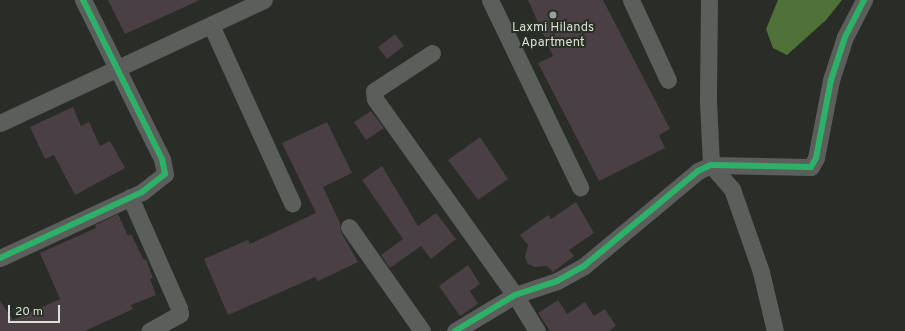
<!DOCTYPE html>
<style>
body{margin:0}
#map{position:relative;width:905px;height:331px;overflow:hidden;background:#292c27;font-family:Overpass,sans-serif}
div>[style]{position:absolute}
.water>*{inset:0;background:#4e7237}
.building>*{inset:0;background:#4a3f44}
.street>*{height:17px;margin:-8.5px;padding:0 8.5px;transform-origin:8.5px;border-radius:8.5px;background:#5c5e5b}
.cycleway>*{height:6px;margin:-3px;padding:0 3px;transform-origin:3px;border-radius:3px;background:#2db169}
.dots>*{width:11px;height:11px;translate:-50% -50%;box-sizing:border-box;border:2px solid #282f24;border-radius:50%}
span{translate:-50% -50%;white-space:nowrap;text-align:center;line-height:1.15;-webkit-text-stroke:4px #282f24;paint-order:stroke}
.poi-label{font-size:13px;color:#daded8}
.scale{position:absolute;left:8px;top:305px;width:52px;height:18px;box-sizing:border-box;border:2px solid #daded8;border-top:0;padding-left:5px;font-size:12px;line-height:14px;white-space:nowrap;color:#daded8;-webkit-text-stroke:3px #282f24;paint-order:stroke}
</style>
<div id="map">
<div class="water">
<div style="clip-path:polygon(778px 0,842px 0,826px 20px,787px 55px,773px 48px,766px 29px)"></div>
</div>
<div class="building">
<div style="clip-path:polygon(108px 0,200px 0,125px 34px)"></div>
<div style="clip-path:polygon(528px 0,603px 0,670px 129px,659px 135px,665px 148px,599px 181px,538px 63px,553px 56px)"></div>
<div style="clip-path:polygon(395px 34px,404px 46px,387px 59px,378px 47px)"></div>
<div style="clip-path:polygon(73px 107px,81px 126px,89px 122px,100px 146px,110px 141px,125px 168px,75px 195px,54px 155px,45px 159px,30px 127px)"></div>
<div style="clip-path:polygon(371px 111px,384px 128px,366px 140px,354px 122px)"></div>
<div style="clip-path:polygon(327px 122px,352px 173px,323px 187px,340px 223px,341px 232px,358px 262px,318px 281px,315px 277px,228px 315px,204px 259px,248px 240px,250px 244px,316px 213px,282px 143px)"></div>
<div style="clip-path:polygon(480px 137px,508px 179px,478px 200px,448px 160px)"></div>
<div style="clip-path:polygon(382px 166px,418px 226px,436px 213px,456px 239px,431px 259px,421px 246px,390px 268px,381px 255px,403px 239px,362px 180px)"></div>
<div style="clip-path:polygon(576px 202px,594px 233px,569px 250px,574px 256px,553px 272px,547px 266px,535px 267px,528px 264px,525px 257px,528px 245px,520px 235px,548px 215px,551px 219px)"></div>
<div style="clip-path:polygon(118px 214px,128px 236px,131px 234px,144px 260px,146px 259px,153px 278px,150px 279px,156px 295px,131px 305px,133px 309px,85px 331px,0 331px,0 301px,13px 320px,60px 299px,40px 253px,96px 228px,95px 225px)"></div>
<div style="clip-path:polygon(468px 265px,480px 284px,470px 291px,478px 304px,460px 316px,439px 286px)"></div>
<div style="clip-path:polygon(558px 300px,567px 314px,585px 302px,594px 316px,605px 309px,616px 326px,609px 331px,550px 331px,538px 313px)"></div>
</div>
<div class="street">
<div style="left:490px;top:0;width:208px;rotate:64.3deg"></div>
<div style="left:631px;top:0;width:88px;rotate:65.2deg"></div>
<div style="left:709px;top:0;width:101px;rotate:90.6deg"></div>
<div style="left:708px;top:101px;width:64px;rotate:87.3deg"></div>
<div style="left:711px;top:165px;width:32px;rotate:49deg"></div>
<div style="left:732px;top:189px;width:88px;rotate:70.7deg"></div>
<div style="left:761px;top:272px;width:61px;rotate:76.7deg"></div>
<div style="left:211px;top:25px;width:196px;rotate:65.5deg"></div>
<div style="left:432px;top:53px;width:69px;rotate:146.8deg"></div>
<div style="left:374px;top:91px;width:8px;rotate:83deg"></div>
<div style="left:375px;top:99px;width:241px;rotate:54.5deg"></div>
<div style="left:515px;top:295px;width:42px;rotate:58.6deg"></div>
<div style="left:0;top:123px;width:291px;rotate:-25deg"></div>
<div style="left:130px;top:197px;width:121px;rotate:66.2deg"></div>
<div style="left:179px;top:308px;width:6px;rotate:81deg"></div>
<div style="left:180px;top:314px;width:35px;rotate:151deg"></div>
<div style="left:349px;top:227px;width:127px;rotate:54.9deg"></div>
<div style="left:0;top:258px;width:157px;rotate:-24.9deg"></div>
<div style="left:142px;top:192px;width:29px;rotate:-38deg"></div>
<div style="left:165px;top:174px;width:15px;rotate:-101deg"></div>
<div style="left:162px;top:159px;width:178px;rotate:-116.4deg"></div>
<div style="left:455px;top:331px;width:70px;rotate:-31deg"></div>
<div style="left:515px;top:295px;width:44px;rotate:-18.4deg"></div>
<div style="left:557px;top:281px;width:31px;rotate:-29deg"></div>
<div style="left:584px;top:266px;width:148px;rotate:-39.8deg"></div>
<div style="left:698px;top:171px;width:14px;rotate:-25deg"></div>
<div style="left:711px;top:165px;width:100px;rotate:1.1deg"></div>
<div style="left:811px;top:167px;width:10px;rotate:-61deg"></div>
<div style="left:816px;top:158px;width:79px;rotate:-79.1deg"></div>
<div style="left:831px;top:80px;width:45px;rotate:-72deg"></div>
<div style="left:845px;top:37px;width:42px;rotate:-62.8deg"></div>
</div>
<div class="cycleway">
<div style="left:0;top:258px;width:157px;rotate:-24.9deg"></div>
<div style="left:142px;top:192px;width:29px;rotate:-38deg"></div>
<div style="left:165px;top:174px;width:15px;rotate:-101deg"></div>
<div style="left:162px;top:159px;width:178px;rotate:-116.4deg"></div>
<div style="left:455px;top:331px;width:70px;rotate:-31deg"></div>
<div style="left:515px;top:295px;width:44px;rotate:-18.4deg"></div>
<div style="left:557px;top:281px;width:31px;rotate:-29deg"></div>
<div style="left:584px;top:266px;width:148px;rotate:-39.8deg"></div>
<div style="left:698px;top:171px;width:14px;rotate:-25deg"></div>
<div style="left:711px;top:165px;width:100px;rotate:1.1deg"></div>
<div style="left:811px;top:167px;width:10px;rotate:-61deg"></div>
<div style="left:816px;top:158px;width:79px;rotate:-79.1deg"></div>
<div style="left:831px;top:80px;width:45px;rotate:-72deg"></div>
<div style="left:845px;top:37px;width:42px;rotate:-62.8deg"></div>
</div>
<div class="dots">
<div style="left:553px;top:15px;background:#9ca09a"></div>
</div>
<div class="poi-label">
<span style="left:553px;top:36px">Laxmi Hilands<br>Apartment</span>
</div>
<div class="scale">20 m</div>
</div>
